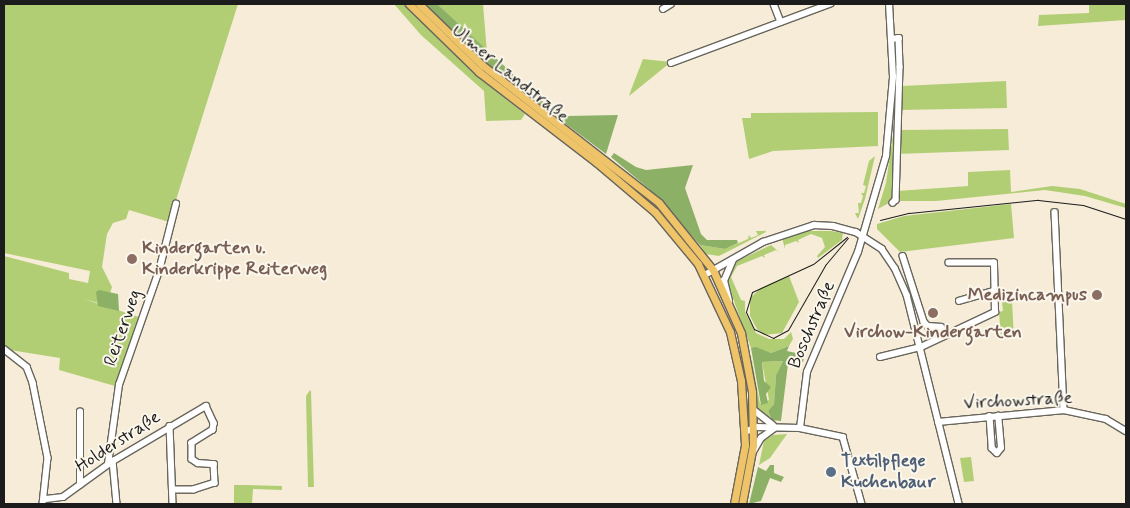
<!DOCTYPE html>
<meta charset="utf-8">
<style>
body{margin:0}
#map{position:relative;width:1130px;height:508px;overflow:hidden;background:#f6ecd7;font-family:Mynerve,sans-serif}
div>[style]{position:absolute}
.green>*{inset:0;background:#b1ce75}
.forest>*{inset:0;background:#8cb166}
.roads{filter:drop-shadow(1px 0 #68655d) drop-shadow(-1px 0 #68655d) drop-shadow(0 1px #68655d) drop-shadow(0 -1px #68655d)}
.minor>*{height:5.5px;margin:-2.75px;padding:0 2.75px;transform-origin:2.75px;border-radius:2.75px;background:#fff}
.major>*{height:7px;margin:-3.5px;padding:0 3.5px;transform-origin:3.5px;border-radius:3.5px;background:#efc469}
.tram>*{height:1px;margin:-0.5px;padding:0 0.5px;transform-origin:0.5px;border-radius:0.5px;background:#1c1c1c}
.dots>*{width:14px;height:14px;translate:-50% -50%;box-sizing:border-box;border:2px solid #fbf7ec;border-radius:50%}
span{translate:-50% -50%;white-space:nowrap;text-align:center;line-height:1.15;-webkit-text-stroke:4px #fbf7ec;paint-order:stroke}
.street-label{font-size:18px;color:#1c1c1c}
.education-label{font-size:18px;color:#785e54;font-weight:700}
.left{translate:0 -50%;text-align:left}
.right{translate:-100% -50%;text-align:right}
.service-label{font-size:18px;color:#4e5e75;font-weight:700}
.frame{position:absolute;inset:0;border:5px solid #1c1c1c;pointer-events:none}
</style>
<div id="map">
<div class="green">
<div style="clip-path:polygon(4px 4px,238px 4px,169px 222px,129px 210px,126px 219px,113px 223px,107px 234px,102px 267px,112px 287px,106px 305px,84px 299px,139px 317px,115px 386px,59px 370px,60px 358px,10px 350px,4px 344px,4px 256px,69px 273px,69px 279px,88px 283px,90px 271px,4px 253px)"></div>
<div style="clip-path:polygon(394px 4px,404px 4px,477px 76px,525px 114px,521px 120px,486px 121px,484px 91px,421px 35px)"></div>
<div style="clip-path:polygon(437px 4px,483px 4px,487px 53px)"></div>
<div style="clip-path:polygon(1089px 4px,1126px 4px,1126px 20px,1038px 26px,1039px 15px,1089px 13px)"></div>
<div style="clip-path:polygon(895px 44px,898px 65px,894px 200px,878px 209px,886px 183px,895px 121px)"></div>
<div style="clip-path:polygon(643px 59px,671px 62px,629px 96px,631px 90px)"></div>
<div style="clip-path:polygon(1006px 81px,1007px 108px,901px 110px,902px 86px)"></div>
<div style="clip-path:polygon(878px 112px,878px 146px,773px 151px,749px 159px,742px 118px,751px 118px,751px 113px)"></div>
<div style="clip-path:polygon(1008px 129px,1009px 150px,896px 154px,899px 130px)"></div>
<div style="clip-path:polygon(875px 156px,865px 199px,858px 219px,855px 213px,859px 213px,858px 203px,861px 203px,863px 196px,861px 193px,864px 193px,866px 186px,863px 185px,869px 161px)"></div>
<div style="clip-path:polygon(1010px 170px,1011px 192px,1052px 186px,1080px 189px,1126px 204px,1126px 208px,1085px 196px,1045px 190px,936px 201px,897px 201px,897px 191px,968px 186px,968px 172px)"></div>
<div style="clip-path:polygon(1011px 204px,1014px 238px,900px 252px,877px 229px,877px 224px,904px 216px)"></div>
<div style="clip-path:polygon(763px 228px,766px 232px,719px 256px,706px 254px,700px 245px,725px 249px,748px 239px,749px 235px,751px 238px,758px 235px,756px 231px,765px 231px)"></div>
<div style="clip-path:polygon(807px 231px,831px 231px,843px 233px,842px 240px,818px 258px,817px 256px,825px 247px,822px 238px,811px 234px,798px 240px,799px 243px,796px 241px,785px 245px,785px 249px,782px 238px)"></div>
<div style="clip-path:polygon(771px 245px,779px 252px,776px 250px,764px 255px,765px 258px,762px 256px,737px 266px,731px 277px,741px 300px,745px 301px,745px 312px,756px 333px,769px 339px,784px 339px,791px 332px,793px 339px,789px 346px,771px 353px,751px 348px,727px 282px,732px 266px,737px 261px)"></div>
<div style="clip-path:polygon(789px 276px,799px 302px,782px 333px,764px 335px,757px 329px,750px 316px,750px 298px,761px 288px)"></div>
<div style="clip-path:polygon(1012px 301px,1014px 338px,1001px 339px,999px 312px,1003px 311px,1002px 302px)"></div>
<div style="clip-path:polygon(751px 355px,760px 404px,769px 400px,762px 362px,783px 361px,776px 375px,774px 404px,768px 411px,772px 420px,761px 414px,757px 407px)"></div>
<div style="clip-path:polygon(310px 390px,311px 392px,314px 487px,308px 487px,306px 396px)"></div>
<div style="clip-path:polygon(787px 434px,770px 458px,759px 465px,764px 441px,773px 435px)"></div>
<div style="clip-path:polygon(971px 457px,974px 481px,964px 482px,960px 458px)"></div>
<div style="clip-path:polygon(234px 485px,245px 485px,282px 486px,282px 490px,253px 489px,252px 504px,234px 504px)"></div>
</div>
<div class="forest">
<div style="clip-path:polygon(422px 4px,437px 4px,552px 110px,568px 116px,618px 115px,606px 154px,482px 61px)"></div>
<div style="clip-path:polygon(614px 153px,636px 167px,646px 170px,693px 165px,685px 188px,701px 234px,707px 240px,737px 240px,738px 243px,725px 249px,700px 245px,649px 189px,611px 157px)"></div>
<div style="clip-path:polygon(99px 290px,118px 294px,119px 311px,98px 306px,96px 292px)"></div>
<div style="clip-path:polygon(789px 346px,787px 351px,805px 355px,803px 362px,789px 356px,781px 421px,772px 420px,768px 411px,774px 404px,776px 375px,783px 361px,762px 362px,764px 381px,771px 387px,766px 394px,768px 403px,761px 405px,751px 348px,756px 347px,771px 353px)"></div>
<div style="clip-path:polygon(770px 465px,774px 465px,774px 473px,784px 477px,781px 482px,770px 478px,761px 501px,749px 504px,758px 467px,766px 471px)"></div>
</div>
<div class="roads">
<div class="minor">
<div style="left:774px;top:4px;width:19px;rotate:69deg"></div>
<div style="left:663px;top:9px;width:9px;rotate:-32deg"></div>
<div style="left:891px;top:39px;width:8px;rotate:-7deg"></div>
<div style="left:899px;top:38px;width:29px;rotate:88deg"></div>
<div style="left:900px;top:67px;width:133px;rotate:91.7deg"></div>
<div style="left:896px;top:200px;width:4px;rotate:135deg"></div>
<div style="left:671px;top:63px;width:170px;rotate:-20.4deg"></div>
<div style="left:1055px;top:212px;width:198px;rotate:87.4deg"></div>
<div style="left:903px;top:256px;width:69px;rotate:72.3deg"></div>
<div style="left:924px;top:322px;width:6px;rotate:45deg"></div>
<div style="left:928px;top:326px;width:13px;rotate:4deg"></div>
<div style="left:941px;top:327px;width:8px;rotate:50deg"></div>
<div style="left:705px;top:275px;width:67px;rotate:-29.6deg"></div>
<div style="left:763px;top:242px;width:54px;rotate:-18.4deg"></div>
<div style="left:814px;top:225px;width:19px;rotate:3deg"></div>
<div style="left:833px;top:226px;width:24px;rotate:15deg"></div>
<div style="left:856px;top:232px;width:31px;rotate:33deg"></div>
<div style="left:882px;top:249px;width:23px;rotate:56deg"></div>
<div style="left:895px;top:268px;width:30px;rotate:66deg"></div>
<div style="left:907px;top:295px;width:215px;rotate:76deg"></div>
<div style="left:729px;top:301px;width:21px;rotate:-104deg"></div>
<div style="left:724px;top:281px;width:23px;rotate:-67deg"></div>
<div style="left:959px;top:301px;width:35px;rotate:-16deg"></div>
<div style="left:4px;top:349px;width:29px;rotate:38deg"></div>
<div style="left:27px;top:367px;width:17px;rotate:69deg"></div>
<div style="left:33px;top:383px;width:76px;rotate:78.7deg"></div>
<div style="left:48px;top:458px;width:46px;rotate:96.2deg"></div>
<div style="left:880px;top:357px;width:42px;rotate:-13.7deg"></div>
<div style="left:921px;top:347px;width:82px;rotate:-25.3deg"></div>
<div style="left:995px;top:312px;width:49px;rotate:-91.2deg"></div>
<div style="left:994px;top:263px;width:45px;rotate:180deg"></div>
<div style="left:754px;top:410px;width:24px;rotate:38deg"></div>
<div style="left:990px;top:416px;width:32px;rotate:86deg"></div>
<div style="left:992px;top:448px;width:7px;rotate:45deg"></div>
<div style="left:997px;top:453px;width:6px;rotate:-51deg"></div>
<div style="left:1001px;top:448px;width:32px;rotate:-95deg"></div>
<div style="left:938px;top:422px;width:127px;rotate:-5.4deg"></div>
<div style="left:1064px;top:410px;width:43px;rotate:12.1deg"></div>
<div style="left:1106px;top:419px;width:23px;rotate:31deg"></div>
<div style="left:170px;top:426px;width:78px;rotate:87.8deg"></div>
<div style="left:800px;top:428px;width:56px;rotate:-82.9deg"></div>
<div style="left:807px;top:372px;width:130px;rotate:-67deg"></div>
<div style="left:858px;top:252px;width:100px;rotate:-73.7deg"></div>
<div style="left:886px;top:156px;width:79px;rotate:-84.9deg"></div>
<div style="left:893px;top:77px;width:73px;rotate:-93.1deg"></div>
<div style="left:745px;top:432px;width:12px;rotate:-24deg"></div>
<div style="left:756px;top:427px;width:44px;rotate:1.3deg"></div>
<div style="left:800px;top:428px;width:44px;rotate:11.8deg"></div>
<div style="left:843px;top:437px;width:70px;rotate:74.2deg"></div>
<div style="left:753px;top:452px;width:16px;rotate:-60deg"></div>
<div style="left:761px;top:438px;width:17px;rotate:-36deg"></div>
<div style="left:113px;top:461px;width:43px;rotate:84.7deg"></div>
<div style="left:108px;top:464px;width:80px;rotate:-82.1deg"></div>
<div style="left:119px;top:385px;width:121px;rotate:-70.7deg"></div>
<div style="left:159px;top:271px;width:69px;rotate:-75.8deg"></div>
<div style="left:80px;top:485px;width:73px;rotate:-90deg"></div>
<div style="left:46px;top:499px;width:17px;rotate:-7deg"></div>
<div style="left:63px;top:497px;width:62px;rotate:-35.8deg"></div>
<div style="left:113px;top:461px;width:108px;rotate:-30.6deg"></div>
<div style="left:206px;top:406px;width:19px;rotate:65deg"></div>
<div style="left:214px;top:423px;width:7px;rotate:98deg"></div>
<div style="left:213px;top:430px;width:25px;rotate:148deg"></div>
<div style="left:192px;top:443px;width:16px;rotate:90deg"></div>
<div style="left:192px;top:459px;width:7px;rotate:34deg"></div>
<div style="left:198px;top:463px;width:16px;rotate:4deg"></div>
<div style="left:214px;top:464px;width:19px;rotate:87deg"></div>
<div style="left:215px;top:483px;width:22px;rotate:162deg"></div>
<div style="left:194px;top:490px;width:21px;rotate:180deg"></div>
</div>
<div class="major">
<div style="left:409px;top:4px;width:98px;rotate:44.2deg"></div>
<div style="left:479px;top:72px;width:148px;rotate:37.6deg"></div>
<div style="left:596px;top:162px;width:77px;rotate:40.3deg"></div>
<div style="left:655px;top:212px;width:67px;rotate:50.4deg"></div>
<div style="left:698px;top:264px;width:75px;rotate:64.8deg"></div>
<div style="left:730px;top:332px;width:50px;rotate:77.3deg"></div>
<div style="left:741px;top:381px;width:64px;rotate:86.4deg"></div>
<div style="left:745px;top:445px;width:60px;rotate:100.6deg"></div>
<div style="left:419px;top:4px;width:88px;rotate:44.1deg"></div>
<div style="left:482px;top:65px;width:224px;rotate:37.9deg"></div>
<div style="left:659px;top:203px;width:86px;rotate:51.1deg"></div>
<div style="left:713px;top:270px;width:69px;rotate:66deg"></div>
<div style="left:741px;top:333px;width:60px;rotate:79.4deg"></div>
<div style="left:752px;top:392px;width:53px;rotate:88.9deg"></div>
<div style="left:753px;top:445px;width:60px;rotate:100.6deg"></div>
</div>
</div>
<div class="tram">
<div style="left:880px;top:220px;width:30px;rotate:-14deg"></div>
<div style="left:909px;top:213px;width:130px;rotate:-5.8deg"></div>
<div style="left:1038px;top:200px;width:45px;rotate:6.3deg"></div>
<div style="left:1083px;top:205px;width:45px;rotate:18deg"></div>
<div style="left:847px;top:237px;width:43px;rotate:141.5deg"></div>
<div style="left:813px;top:264px;width:67px;rotate:155.3deg"></div>
<div style="left:752px;top:292px;width:21px;rotate:107deg"></div>
<div style="left:746px;top:312px;width:19px;rotate:65deg"></div>
<div style="left:754px;top:329px;width:21px;rotate:25deg"></div>
<div style="left:773px;top:338px;width:17px;rotate:-28deg"></div>
<div style="left:788px;top:330px;width:76px;rotate:-60.1deg"></div>
<div style="left:826px;top:264px;width:34px;rotate:-50deg"></div>
</div>
<div class="dots">
<div style="left:132px;top:259px;background:#8d6e63"></div>
<div style="left:1097px;top:295px;background:#8d6e63"></div>
<div style="left:933px;top:313px;background:#8d6e63"></div>
<div style="left:831px;top:472px;background:#5c6f8a"></div>
</div>
<div class="street-label">
<span style="left:510px;top:74px;rotate:39deg">Ulmer Landstraße</span>
<span style="left:812px;top:325px;rotate:-67deg">Boschstraße</span>
<span style="left:123px;top:328px;rotate:-71deg">Reiterweg</span>
<span style="left:1018px;top:401px;rotate:-3deg">Virchowstraße</span>
<span style="left:118px;top:442px;rotate:-33deg">Holderstraße</span>
</div>
<div class="education-label">
<span class="left" style="left:142px;top:259px">Kindergarten u.<br>Kinderkrippe Reiterweg</span>
<span class="right" style="left:1087px;top:295px">Medizincampus</span>
<span style="left:933px;top:332px">Virchow-Kindergarten</span>
</div>
<div class="service-label">
<span class="left" style="left:841px;top:472px">Textilpflege<br>Kuchenbaur</span>
</div>
<div class="frame"></div>
</div>
